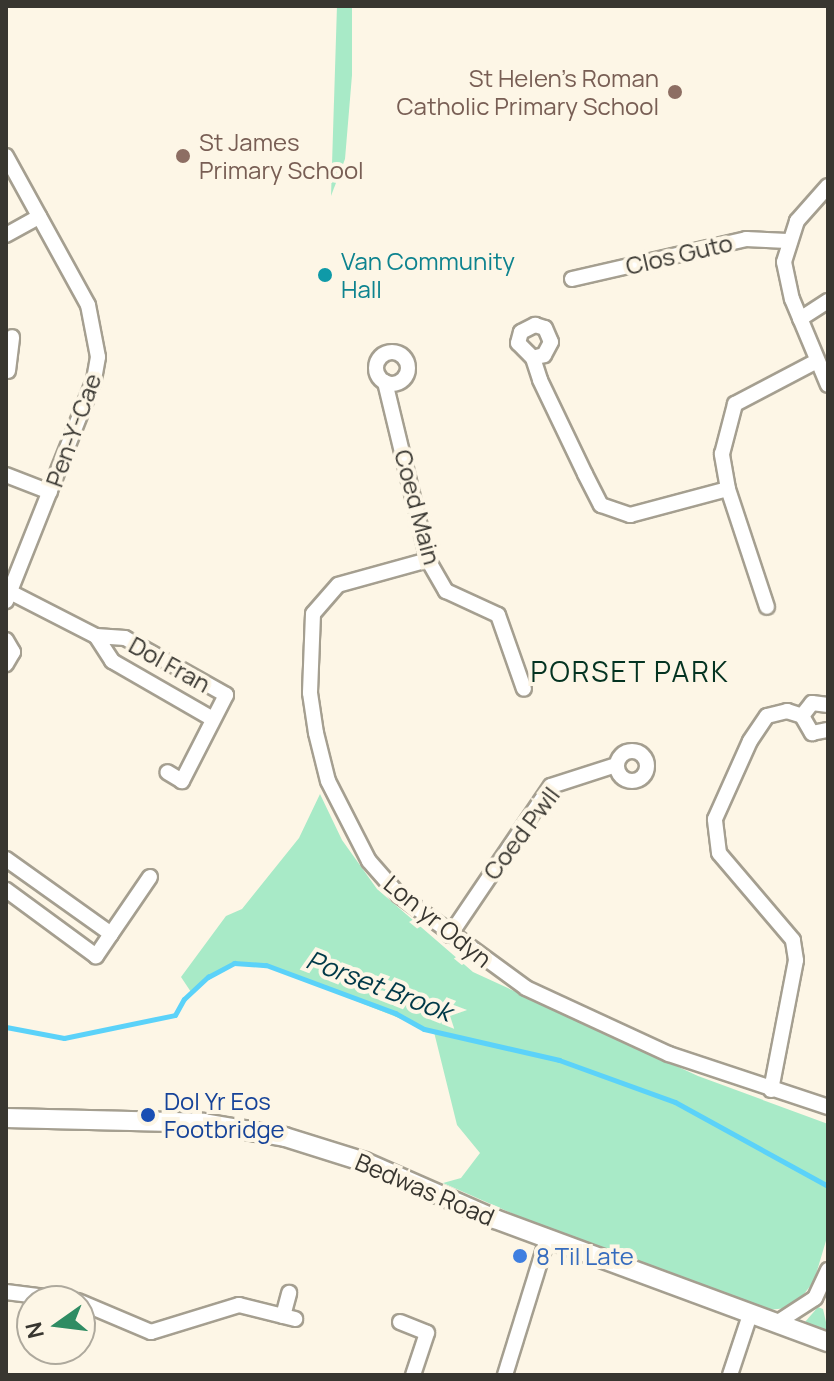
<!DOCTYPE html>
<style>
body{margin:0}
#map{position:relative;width:834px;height:1381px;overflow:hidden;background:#fdf6e6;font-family:Manrope,sans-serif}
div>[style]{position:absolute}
.green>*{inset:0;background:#a8eac7}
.stream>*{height:5px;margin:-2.5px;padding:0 2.5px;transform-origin:2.5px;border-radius:2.5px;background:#5bd2f9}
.roads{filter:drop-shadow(2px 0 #a59f90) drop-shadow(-2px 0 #a59f90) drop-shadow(0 2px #a59f90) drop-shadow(0 -2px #a59f90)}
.minor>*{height:14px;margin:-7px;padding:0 7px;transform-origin:7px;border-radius:7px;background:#fff}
.minor>.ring{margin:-7px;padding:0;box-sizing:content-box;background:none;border:14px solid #fff;border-radius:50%}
.secondary>*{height:18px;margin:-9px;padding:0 9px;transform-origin:9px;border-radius:9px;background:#fff}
.dots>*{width:22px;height:22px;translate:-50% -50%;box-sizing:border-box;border:4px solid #fdf6e6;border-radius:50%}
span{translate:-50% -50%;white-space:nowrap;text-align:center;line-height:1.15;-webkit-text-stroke:8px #fdf6e6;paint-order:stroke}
.education-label{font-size:24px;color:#785e54}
.right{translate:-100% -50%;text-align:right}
.left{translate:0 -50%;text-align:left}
.street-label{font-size:24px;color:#383630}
.culture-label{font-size:24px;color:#0d838f}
.transit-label{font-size:24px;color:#164399}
.shop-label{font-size:24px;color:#366cbe}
.water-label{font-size:26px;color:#003948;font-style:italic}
.quarter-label{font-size:28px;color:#043321;letter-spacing:2px}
.frame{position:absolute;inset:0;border:8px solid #383630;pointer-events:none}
.north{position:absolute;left:16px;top:1285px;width:80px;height:80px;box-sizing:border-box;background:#fdf6e6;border:2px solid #aea99d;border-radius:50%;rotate:256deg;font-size:22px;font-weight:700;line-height:32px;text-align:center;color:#383630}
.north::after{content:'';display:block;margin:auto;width:28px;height:36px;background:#2f8c63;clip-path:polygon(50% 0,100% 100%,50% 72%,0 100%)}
</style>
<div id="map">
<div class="green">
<div style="clip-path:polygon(337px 6px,352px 6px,352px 75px,345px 159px,331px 196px)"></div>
<div style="clip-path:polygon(320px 794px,342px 840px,377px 889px,473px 972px,698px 1076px,828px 1124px,828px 1234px,814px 1281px,804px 1294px,787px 1308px,768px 1310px,552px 1231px,443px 1183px,461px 1178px,480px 1153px,457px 1125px,434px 1032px,266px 965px,234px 963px,191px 992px,181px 977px,226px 916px,242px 909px,299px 838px)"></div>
<div style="clip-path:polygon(818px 1307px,823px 1309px,828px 1331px,805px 1322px)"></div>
</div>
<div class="stream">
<div style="left:6px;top:1027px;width:59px;rotate:10.7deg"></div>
<div style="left:64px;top:1038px;width:113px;rotate:-11.7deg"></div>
<div style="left:175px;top:1015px;width:18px;rotate:-61deg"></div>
<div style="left:184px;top:999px;width:33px;rotate:-43deg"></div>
<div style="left:208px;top:977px;width:30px;rotate:-28deg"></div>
<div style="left:234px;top:963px;width:32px;rotate:4deg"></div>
<div style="left:266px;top:965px;width:138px;rotate:20.4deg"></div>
<div style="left:395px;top:1013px;width:33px;rotate:29deg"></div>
<div style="left:424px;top:1029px;width:139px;rotate:12.9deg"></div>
<div style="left:559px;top:1060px;width:123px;rotate:19.9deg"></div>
<div style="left:675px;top:1102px;width:175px;rotate:28.8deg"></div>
</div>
<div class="roads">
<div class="minor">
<div style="left:6px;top:156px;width:170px;rotate:61.2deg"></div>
<div style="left:88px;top:305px;width:53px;rotate:79.1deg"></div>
<div style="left:98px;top:357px;width:23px;rotate:100deg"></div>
<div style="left:94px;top:380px;width:238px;rotate:111.7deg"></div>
<div style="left:828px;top:186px;width:47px;rotate:131.5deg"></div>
<div style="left:797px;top:221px;width:43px;rotate:107.6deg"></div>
<div style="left:784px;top:262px;width:38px;rotate:78deg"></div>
<div style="left:792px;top:299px;width:93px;rotate:67.3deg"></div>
<div style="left:6px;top:235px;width:38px;rotate:-29deg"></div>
<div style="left:572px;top:279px;width:179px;rotate:-12.9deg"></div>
<div style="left:746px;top:239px;width:41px;rotate:2.8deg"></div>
<div style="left:800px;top:319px;width:33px;rotate:-33deg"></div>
<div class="ring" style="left:376px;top:352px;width:18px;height:18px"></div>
<div style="left:533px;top:358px;width:21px;rotate:-135deg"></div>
<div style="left:518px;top:343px;width:11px;rotate:-75deg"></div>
<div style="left:521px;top:332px;width:16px;rotate:-27deg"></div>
<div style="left:535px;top:325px;width:10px;rotate:17deg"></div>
<div style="left:545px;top:328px;width:15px;rotate:67deg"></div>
<div style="left:551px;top:342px;width:15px;rotate:118deg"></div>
<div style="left:544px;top:355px;width:11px;rotate:165deg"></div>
<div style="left:533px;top:358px;width:23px;rotate:72deg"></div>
<div style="left:540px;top:380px;width:104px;rotate:64.4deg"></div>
<div style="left:585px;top:474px;width:35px;rotate:63deg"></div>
<div style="left:601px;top:505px;width:31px;rotate:19deg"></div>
<div style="left:630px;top:515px;width:101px;rotate:-14.9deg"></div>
<div style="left:728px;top:489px;width:36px;rotate:-100deg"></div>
<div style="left:722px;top:454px;width:52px;rotate:-75.4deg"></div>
<div style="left:735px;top:404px;width:93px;rotate:-27.7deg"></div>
<div style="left:8px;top:371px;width:34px;rotate:-83deg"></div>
<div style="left:385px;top:382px;width:183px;rotate:76.4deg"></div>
<div style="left:428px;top:560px;width:36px;rotate:60deg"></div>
<div style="left:446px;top:591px;width:57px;rotate:24.8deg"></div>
<div style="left:498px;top:615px;width:78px;rotate:70.6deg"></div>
<div style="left:6px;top:475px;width:47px;rotate:21.1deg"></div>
<div style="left:728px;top:489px;width:124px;rotate:71.7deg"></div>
<div style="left:428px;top:560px;width:93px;rotate:164.5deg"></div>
<div style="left:338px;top:585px;width:38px;rotate:131deg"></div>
<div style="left:313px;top:614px;width:79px;rotate:92.2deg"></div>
<div style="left:310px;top:693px;width:40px;rotate:81.5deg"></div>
<div style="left:316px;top:733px;width:49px;rotate:76deg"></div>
<div style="left:328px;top:781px;width:90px;rotate:62.9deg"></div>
<div style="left:369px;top:861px;width:45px;rotate:48.6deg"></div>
<div style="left:399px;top:895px;width:157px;rotate:36.2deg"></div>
<div style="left:526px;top:988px;width:157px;rotate:24.8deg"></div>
<div style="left:669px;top:1054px;width:168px;rotate:18.4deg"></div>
<div style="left:10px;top:592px;width:97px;rotate:27.1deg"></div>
<div style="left:96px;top:636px;width:29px;rotate:4deg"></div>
<div style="left:125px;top:638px;width:116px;rotate:29.4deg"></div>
<div style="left:226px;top:695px;width:97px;rotate:117.1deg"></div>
<div style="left:182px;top:781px;width:17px;rotate:-149deg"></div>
<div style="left:96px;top:636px;width:30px;rotate:57deg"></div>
<div style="left:112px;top:661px;width:116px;rotate:29.9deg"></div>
<div style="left:6px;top:640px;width:14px;rotate:60deg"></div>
<div style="left:13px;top:652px;width:14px;rotate:120deg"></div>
<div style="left:828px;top:705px;width:16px;rotate:-173deg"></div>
<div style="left:812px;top:703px;width:16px;rotate:128deg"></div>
<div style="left:802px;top:716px;width:20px;rotate:60deg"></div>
<div style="left:812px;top:733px;width:16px;rotate:-11deg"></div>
<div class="ring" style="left:617px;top:751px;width:16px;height:16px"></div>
<div style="left:6px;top:859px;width:129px;rotate:35.5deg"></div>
<div style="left:111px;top:934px;width:27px;rotate:124deg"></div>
<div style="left:96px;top:956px;width:112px;rotate:-143.7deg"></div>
<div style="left:111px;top:934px;width:69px;rotate:-55.6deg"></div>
<div style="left:450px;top:935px;width:180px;rotate:-55.9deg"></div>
<div style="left:551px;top:786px;width:68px;rotate:-17.9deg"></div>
<div style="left:771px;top:1090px;width:132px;rotate:-79.1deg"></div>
<div style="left:796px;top:960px;width:20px;rotate:-99deg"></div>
<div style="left:793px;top:940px;width:114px;rotate:-130.4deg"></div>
<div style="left:719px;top:853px;width:34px;rotate:-97deg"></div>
<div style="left:715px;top:819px;width:85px;rotate:-65.8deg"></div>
<div style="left:750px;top:741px;width:30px;rotate:-56deg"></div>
<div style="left:767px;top:716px;width:21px;rotate:-14deg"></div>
<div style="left:787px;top:711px;width:16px;rotate:18deg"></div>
<div style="left:6px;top:1292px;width:72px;rotate:7.2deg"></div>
<div style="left:80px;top:1302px;width:77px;rotate:22.9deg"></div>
<div style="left:151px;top:1332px;width:92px;rotate:-17.1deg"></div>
<div style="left:239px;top:1305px;width:58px;rotate:14deg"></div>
<div style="left:283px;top:1316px;width:24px;rotate:-75deg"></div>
<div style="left:400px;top:1322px;width:29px;rotate:22deg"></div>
<div style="left:427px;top:1333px;width:44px;rotate:108.4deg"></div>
<div style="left:778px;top:1322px;width:44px;rotate:-33deg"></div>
<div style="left:815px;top:1298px;width:31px;rotate:-65deg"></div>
<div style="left:505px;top:1375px;width:142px;rotate:-72.8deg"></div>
<div style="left:730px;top:1375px;width:66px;rotate:-71.6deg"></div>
</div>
<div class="secondary">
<div style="left:6px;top:1118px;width:198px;rotate:1.4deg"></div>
<div style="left:204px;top:1123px;width:82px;rotate:9.8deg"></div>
<div style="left:285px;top:1137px;width:84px;rotate:17.4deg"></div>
<div style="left:365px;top:1162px;width:142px;rotate:23.7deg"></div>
<div style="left:495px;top:1219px;width:355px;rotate:20.3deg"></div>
</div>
</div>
<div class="dots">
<div style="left:675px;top:92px;background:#8d6e63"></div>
<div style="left:183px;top:156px;background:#8d6e63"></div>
<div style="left:325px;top:275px;background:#0f9aa8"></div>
<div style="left:148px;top:1115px;background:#1a4fb4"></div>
<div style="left:520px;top:1256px;background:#3f7fe0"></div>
</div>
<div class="education-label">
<span class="right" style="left:659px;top:92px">St Helen's Roman<br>Catholic Primary School</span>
<span class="left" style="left:199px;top:156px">St James<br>Primary School</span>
</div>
<div class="street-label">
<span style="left:679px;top:254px;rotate:-13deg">Clos Guto</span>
<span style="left:73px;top:430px;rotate:-70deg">Pen-Y-Cae</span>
<span style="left:418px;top:507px;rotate:75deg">Coed Main</span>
<span style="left:170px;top:664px;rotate:29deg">Dol Fran</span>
<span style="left:521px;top:833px;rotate:-53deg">Coed Pwll</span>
<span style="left:438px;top:921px;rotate:39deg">Lon yr Odyn</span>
<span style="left:425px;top:1189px;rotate:23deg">Bedwas Road</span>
</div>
<div class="culture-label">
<span class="left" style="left:341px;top:275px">Van Community<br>Hall</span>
</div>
<div class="transit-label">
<span class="left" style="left:164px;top:1115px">Dol Yr Eos<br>Footbridge</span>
</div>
<div class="shop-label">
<span class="left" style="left:536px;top:1256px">8 Til Late</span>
</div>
<div class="water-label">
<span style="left:379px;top:986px;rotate:21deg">Porset Brook</span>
</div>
<div class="quarter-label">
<span style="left:630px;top:671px">PORSET PARK</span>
</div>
<div class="frame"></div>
<div class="north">N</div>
</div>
